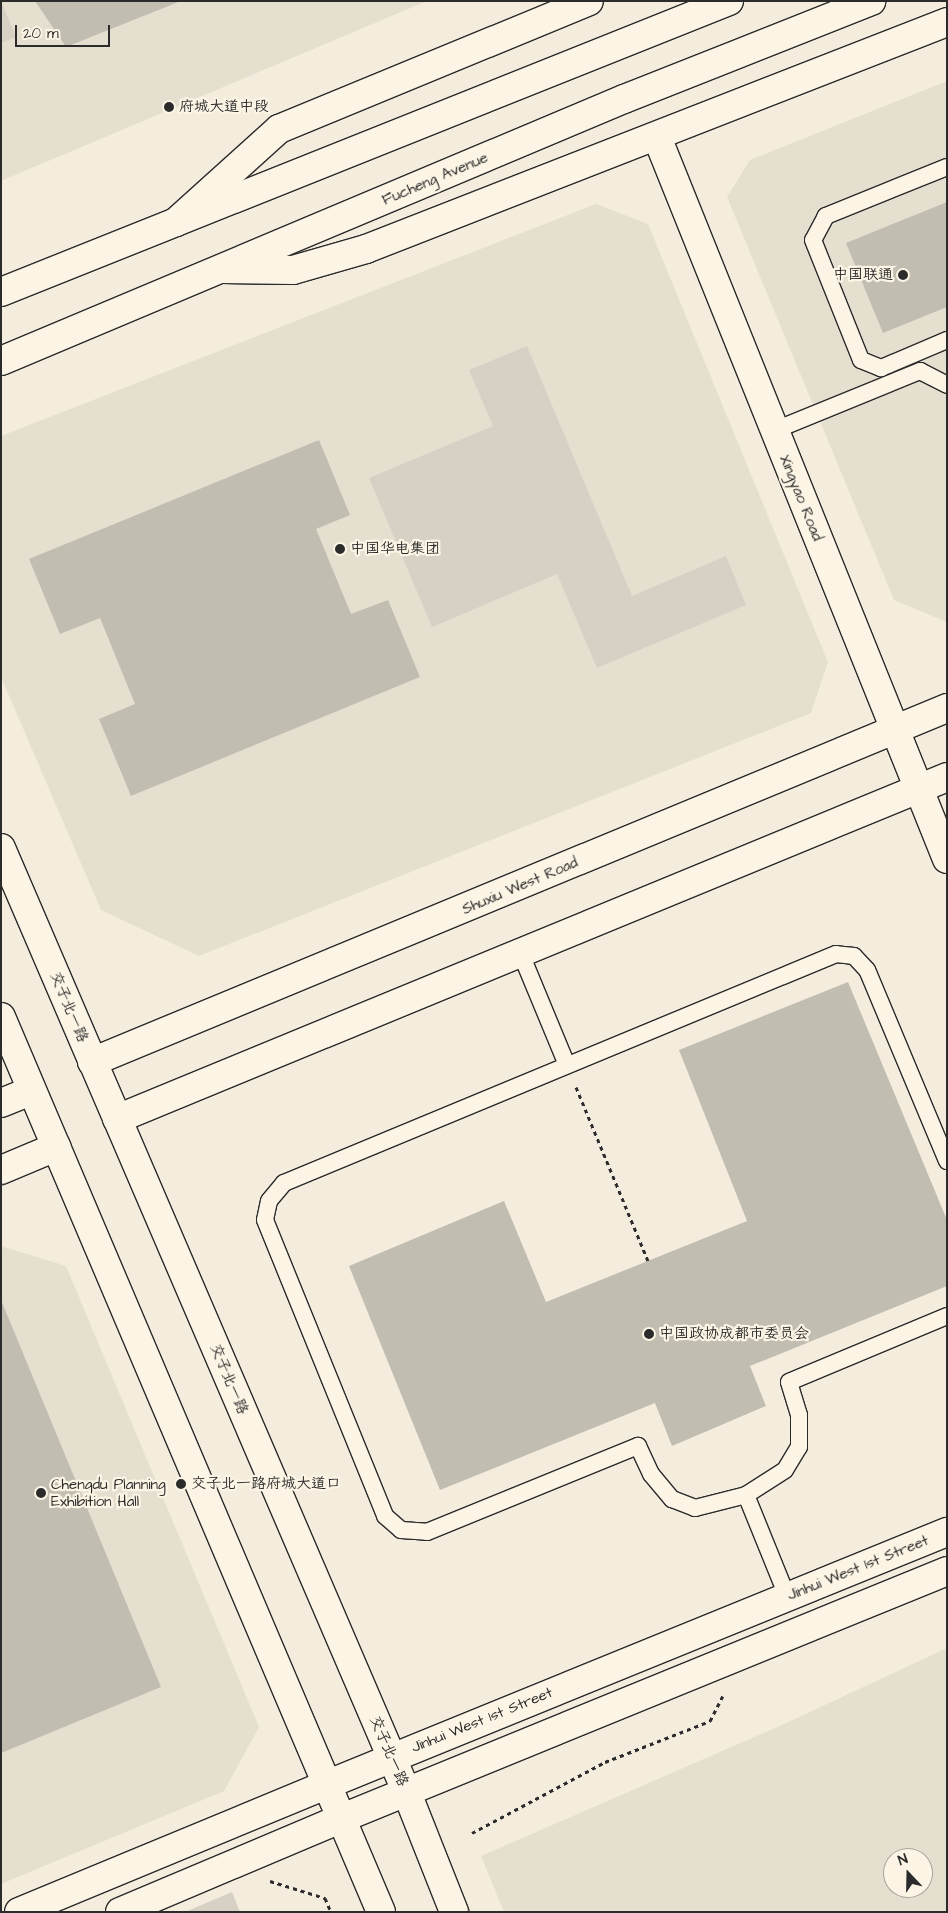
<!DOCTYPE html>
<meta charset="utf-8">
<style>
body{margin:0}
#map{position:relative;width:948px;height:1913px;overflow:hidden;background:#f4edde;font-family:"Architects Daughter","LXGW WenKai TC",sans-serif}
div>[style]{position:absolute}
.built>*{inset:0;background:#e5dfd0}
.green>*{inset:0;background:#d6d1c4}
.building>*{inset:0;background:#c2bdb1}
.path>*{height:3px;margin-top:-1.5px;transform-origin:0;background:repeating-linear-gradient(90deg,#2b2b2b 0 4px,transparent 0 8px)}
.roads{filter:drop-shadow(1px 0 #2b2b2b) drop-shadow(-1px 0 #2b2b2b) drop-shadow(0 1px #2b2b2b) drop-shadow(0 -1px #2b2b2b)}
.service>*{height:16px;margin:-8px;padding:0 8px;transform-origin:8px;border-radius:8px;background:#fcf5e5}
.minor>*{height:28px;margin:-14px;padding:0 14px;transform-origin:14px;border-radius:14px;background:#fcf5e5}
.tertiary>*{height:28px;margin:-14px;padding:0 14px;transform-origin:14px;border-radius:14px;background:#fcf5e5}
.secondary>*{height:28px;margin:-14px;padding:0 14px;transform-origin:14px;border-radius:14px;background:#fcf5e5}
.dots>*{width:14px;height:14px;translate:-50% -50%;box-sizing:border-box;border:2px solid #fcf5e5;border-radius:50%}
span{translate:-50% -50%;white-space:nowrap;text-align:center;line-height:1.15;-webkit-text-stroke:4.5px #fcf5e5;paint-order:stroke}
.poi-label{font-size:15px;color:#2b2b2b}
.left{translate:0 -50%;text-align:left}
.right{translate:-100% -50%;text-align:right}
.street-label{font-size:15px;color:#2b2b2b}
.frame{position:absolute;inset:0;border:2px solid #2b2b2b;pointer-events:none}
.north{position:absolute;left:883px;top:1848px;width:50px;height:50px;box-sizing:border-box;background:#fcf5e5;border:1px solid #a8a49b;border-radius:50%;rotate:339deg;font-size:14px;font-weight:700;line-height:20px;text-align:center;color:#2b2b2b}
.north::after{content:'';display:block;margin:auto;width:18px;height:22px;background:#2b2b2b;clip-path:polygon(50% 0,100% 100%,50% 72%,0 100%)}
.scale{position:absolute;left:15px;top:25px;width:95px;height:22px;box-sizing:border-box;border:2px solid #2b2b2b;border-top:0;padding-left:6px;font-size:15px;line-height:18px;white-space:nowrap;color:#2b2b2b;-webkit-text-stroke:4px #fcf5e5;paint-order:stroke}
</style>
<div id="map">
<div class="built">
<div style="clip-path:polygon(1px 1px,427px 1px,1px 181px)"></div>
<div style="clip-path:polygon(947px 81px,947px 622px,894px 600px,727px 197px,750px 160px)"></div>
<div style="clip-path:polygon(596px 204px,648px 224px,828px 662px,811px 713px,199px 956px,101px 910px,1px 677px,1px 436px)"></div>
<div style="clip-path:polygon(1px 1246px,66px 1266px,259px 1727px,224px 1791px,1px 1884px)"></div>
<div style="clip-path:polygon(evenodd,947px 1648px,947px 1912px,504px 1912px,481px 1856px,782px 1725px,947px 1648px,893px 1858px,923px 1858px,923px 1888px,893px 1888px,893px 1858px)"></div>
</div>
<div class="green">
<div style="clip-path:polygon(1px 1px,16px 37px,1px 43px)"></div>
<div style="clip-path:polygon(527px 346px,632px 596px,726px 556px,746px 605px,597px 668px,557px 574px,432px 627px,369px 478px,493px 426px,469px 370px)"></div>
<div style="clip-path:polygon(232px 1892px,240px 1912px,185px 1912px)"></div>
</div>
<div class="building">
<div style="clip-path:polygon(35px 1px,181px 1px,66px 47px)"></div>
<div style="clip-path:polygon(947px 202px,947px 307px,883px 333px,846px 243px)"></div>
<div style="clip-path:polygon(319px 440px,350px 515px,316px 529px,351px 614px,388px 600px,420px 677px,131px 796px,99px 719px,135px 704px,100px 618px,60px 634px,29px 559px)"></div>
<div style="clip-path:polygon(848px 982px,947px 1220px,947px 1286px,750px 1366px,766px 1406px,672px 1446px,655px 1403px,440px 1490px,349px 1266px,504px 1201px,546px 1302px,747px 1221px,679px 1050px)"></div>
<div style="clip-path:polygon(1px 1300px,161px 1687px,1px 1753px)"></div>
</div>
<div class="path">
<div style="left:576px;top:1087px;width:188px;rotate:67.5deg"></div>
<div style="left:472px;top:1833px;width:151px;rotate:-28.1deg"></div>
<div style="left:605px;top:1762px;width:113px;rotate:-21.3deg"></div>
<div style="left:710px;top:1721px;width:28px;rotate:-63deg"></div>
<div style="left:270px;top:1881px;width:58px;rotate:17.2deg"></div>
<div style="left:325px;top:1898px;width:15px;rotate:67deg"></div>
</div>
<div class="roads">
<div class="service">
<div style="left:947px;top:167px;width:131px;rotate:158deg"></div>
<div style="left:826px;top:216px;width:27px;rotate:118deg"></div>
<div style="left:813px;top:240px;width:129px;rotate:68.2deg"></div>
<div style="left:861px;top:360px;width:22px;rotate:22deg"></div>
<div style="left:881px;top:368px;width:72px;rotate:-23deg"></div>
<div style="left:773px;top:431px;width:159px;rotate:-22.2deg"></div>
<div style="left:920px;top:371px;width:30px;rotate:27deg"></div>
<div style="left:521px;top:954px;width:120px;rotate:67.5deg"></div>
<div style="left:947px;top:1161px;width:207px;rotate:-112.7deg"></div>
<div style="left:867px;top:970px;width:19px;rotate:-133deg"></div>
<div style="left:854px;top:956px;width:18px;rotate:-174deg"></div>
<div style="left:836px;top:954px;width:598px;rotate:157.47deg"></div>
<div style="left:284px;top:1183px;width:23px;rotate:130deg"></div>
<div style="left:269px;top:1201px;width:19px;rotate:102deg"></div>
<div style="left:265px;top:1220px;width:319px;rotate:67.9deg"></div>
<div style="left:385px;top:1516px;width:21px;rotate:41deg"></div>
<div style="left:401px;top:1530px;width:26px;rotate:4deg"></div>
<div style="left:427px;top:1532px;width:228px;rotate:-22.2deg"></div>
<div style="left:638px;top:1446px;width:31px;rotate:65deg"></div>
<div style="left:651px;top:1474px;width:33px;rotate:50deg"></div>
<div style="left:672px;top:1499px;width:25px;rotate:21deg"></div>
<div style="left:695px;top:1508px;width:53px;rotate:-14.3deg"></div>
<div style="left:746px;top:1495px;width:46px;rotate:-32.7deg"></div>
<div style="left:785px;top:1470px;width:27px;rotate:-59deg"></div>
<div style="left:799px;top:1447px;width:32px;rotate:-90deg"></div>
<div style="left:799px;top:1415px;width:34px;rotate:-107deg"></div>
<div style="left:789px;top:1382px;width:171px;rotate:-22.7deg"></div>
<div style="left:746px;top:1495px;width:109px;rotate:67.9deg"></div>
</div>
<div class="minor">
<div style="left:19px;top:1912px;width:332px;rotate:-22.5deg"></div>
<div style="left:120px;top:1912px;width:239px;rotate:-22.9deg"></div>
</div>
<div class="tertiary">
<div style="left:657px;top:137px;width:778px;rotate:68.12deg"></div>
<div style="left:176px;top:222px;width:139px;rotate:-42.1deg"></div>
<div style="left:279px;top:129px;width:335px;rotate:-22.4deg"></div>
<div style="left:222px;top:269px;width:71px;rotate:0.8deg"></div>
<div style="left:293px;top:270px;width:76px;rotate:-16deg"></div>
<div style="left:366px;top:249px;width:624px;rotate:-21.34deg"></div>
<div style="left:1px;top:848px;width:1029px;rotate:66.75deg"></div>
<div style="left:407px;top:1793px;width:128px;rotate:68.4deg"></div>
<div style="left:1px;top:1017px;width:972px;rotate:66.99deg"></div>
<div style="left:92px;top:1062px;width:925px;rotate:-22.49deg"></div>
<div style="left:1px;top:1103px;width:32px;rotate:-22deg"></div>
<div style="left:117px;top:1119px;width:898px;rotate:-22.39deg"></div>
<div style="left:1px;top:1170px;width:60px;rotate:-22.7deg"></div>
<div style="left:326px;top:1785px;width:671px;rotate:-22.17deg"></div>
<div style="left:340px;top:1819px;width:656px;rotate:-22.22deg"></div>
</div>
<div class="secondary">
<div style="left:1px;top:292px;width:784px;rotate:-21.79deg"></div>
<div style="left:1px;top:361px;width:676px;rotate:-22.81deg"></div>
<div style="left:624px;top:99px;width:266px;rotate:-21.6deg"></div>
</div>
</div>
<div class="dots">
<div style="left:169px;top:107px;background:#2b2b2b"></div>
<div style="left:903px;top:275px;background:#2b2b2b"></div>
<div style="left:340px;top:549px;background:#2b2b2b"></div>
<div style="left:649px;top:1334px;background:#2b2b2b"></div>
<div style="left:181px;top:1484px;background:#2b2b2b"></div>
<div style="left:41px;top:1493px;background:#2b2b2b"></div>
</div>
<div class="poi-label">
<span class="left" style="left:179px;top:107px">府城大道中段</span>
<span class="right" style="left:893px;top:275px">中国联通</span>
<span class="left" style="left:350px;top:549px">中国华电集团</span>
<span class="left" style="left:659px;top:1334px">中国政协成都市委员会</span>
<span class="left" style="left:51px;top:1493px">Chengdu Planning<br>Exhibition Hall</span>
<span class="left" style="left:191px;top:1484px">交子北一路府城大道口</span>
</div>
<div class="street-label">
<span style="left:435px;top:179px;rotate:-23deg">Fucheng Avenue</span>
<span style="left:801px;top:498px;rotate:68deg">Xingyao Road</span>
<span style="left:520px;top:886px;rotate:-23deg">Shuxiu West Road</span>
<span style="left:69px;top:1007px;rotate:67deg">交子北一路</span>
<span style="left:229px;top:1379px;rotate:67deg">交子北一路</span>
<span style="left:858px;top:1568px;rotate:-22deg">Jinhui West 1st Street</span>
<span style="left:482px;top:1720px;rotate:-22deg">Jinhui West 1st Street</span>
<span style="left:389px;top:1751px;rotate:67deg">交子北一路</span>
</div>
<div class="frame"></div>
<div class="north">N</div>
<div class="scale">20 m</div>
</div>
